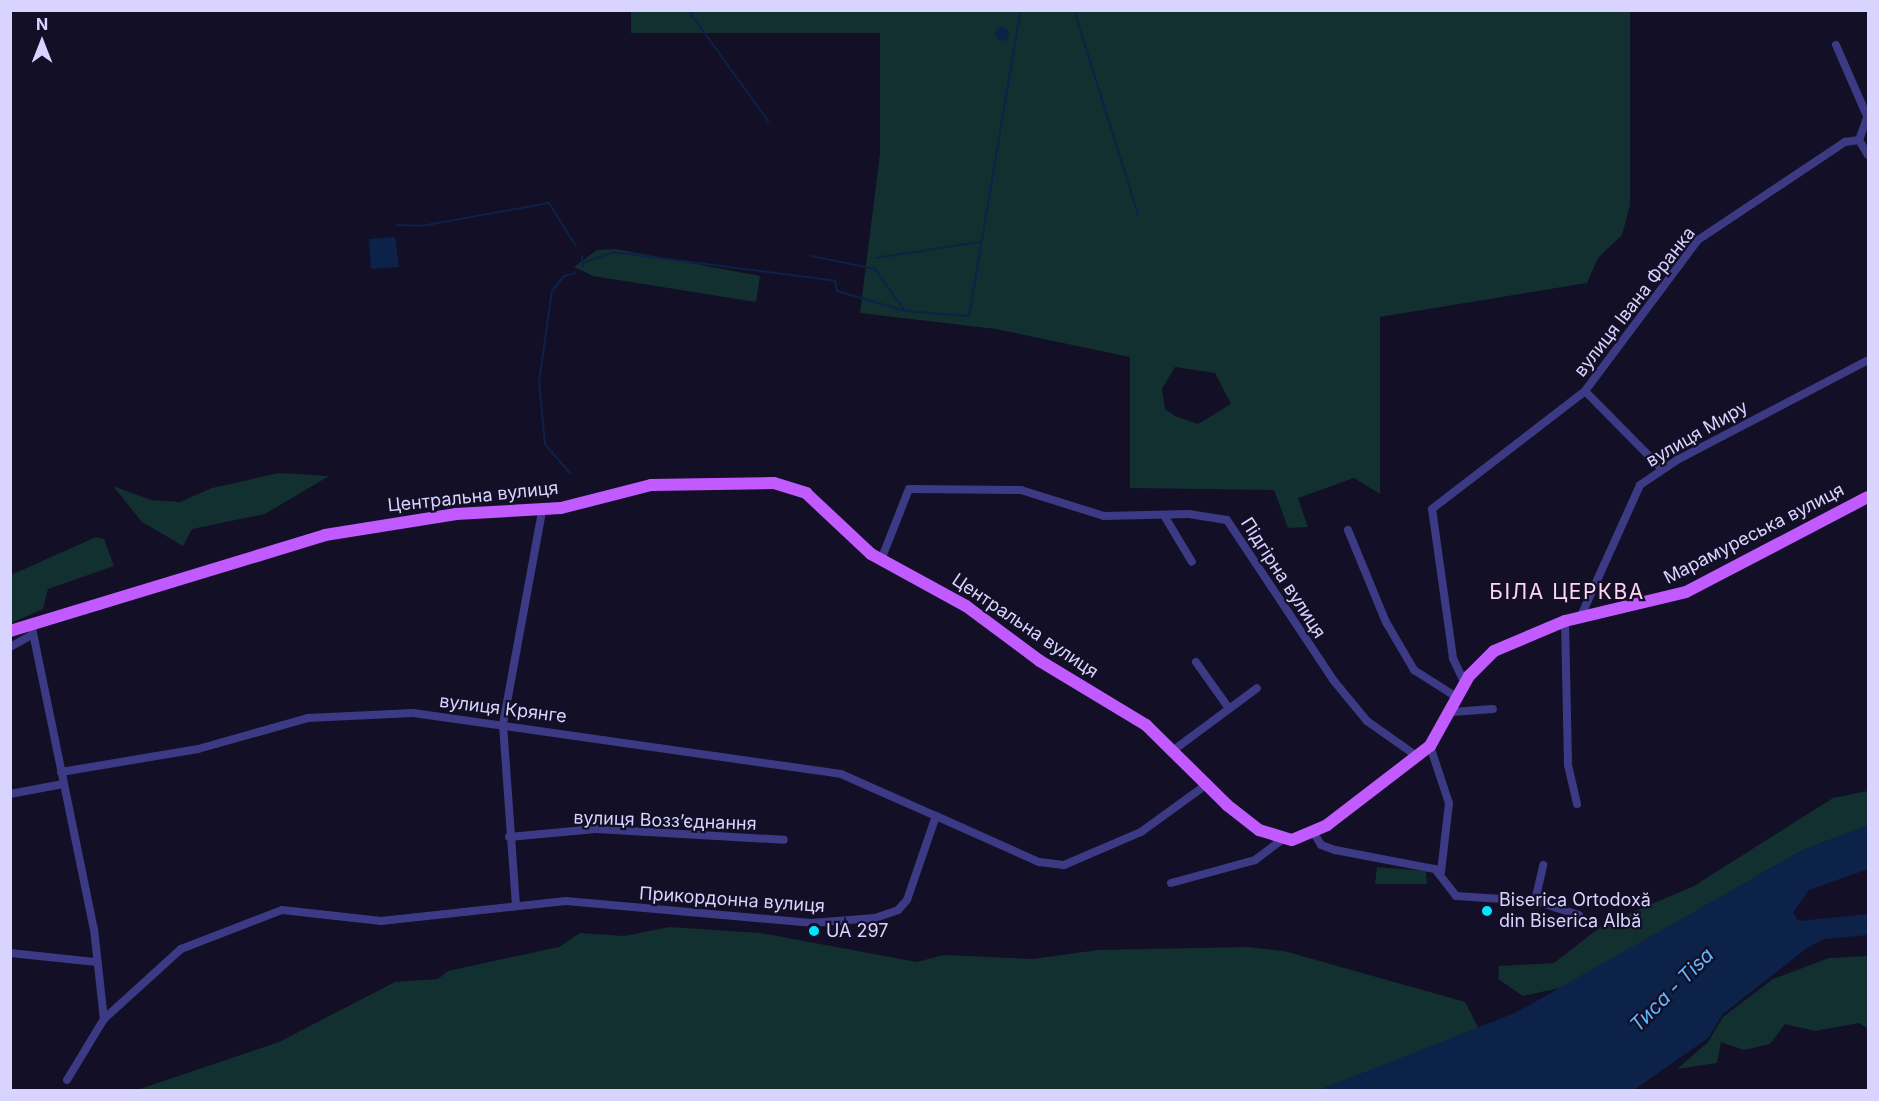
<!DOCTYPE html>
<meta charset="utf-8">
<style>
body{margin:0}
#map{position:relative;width:1879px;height:1101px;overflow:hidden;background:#130f26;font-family:Inter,sans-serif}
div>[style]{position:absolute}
.green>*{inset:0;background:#12302f}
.water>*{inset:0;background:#0c2248}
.round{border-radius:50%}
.stream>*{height:2px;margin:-1px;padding:0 1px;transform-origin:1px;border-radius:1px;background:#0c2248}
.minor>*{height:8px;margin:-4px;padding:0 4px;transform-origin:4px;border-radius:4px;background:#3d3a85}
.primary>*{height:12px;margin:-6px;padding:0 6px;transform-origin:6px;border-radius:6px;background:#c25bff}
.dots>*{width:16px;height:16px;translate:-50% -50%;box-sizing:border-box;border:3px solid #130f26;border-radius:50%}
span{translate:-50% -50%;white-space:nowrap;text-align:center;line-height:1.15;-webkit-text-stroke:4.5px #130f26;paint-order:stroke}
.street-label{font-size:18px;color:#d9d4ff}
.poi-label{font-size:18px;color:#d9d4ff}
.left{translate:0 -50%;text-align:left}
.water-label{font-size:20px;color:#62b6ff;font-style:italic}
.quarter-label{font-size:21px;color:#ffd6f0;letter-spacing:1.5px}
.frame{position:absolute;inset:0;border:12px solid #d9d4ff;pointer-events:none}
.north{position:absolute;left:12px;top:12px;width:60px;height:60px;-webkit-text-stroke:4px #130f26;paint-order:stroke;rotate:0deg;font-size:16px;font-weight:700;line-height:24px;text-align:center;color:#d9d4ff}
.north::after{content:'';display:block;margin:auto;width:21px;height:27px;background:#d9d4ff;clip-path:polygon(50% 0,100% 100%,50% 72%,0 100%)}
</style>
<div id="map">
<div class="green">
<div style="clip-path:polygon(evenodd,631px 11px,1630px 11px,1630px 205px,1622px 235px,1598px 258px,1587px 283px,1380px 317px,1380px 494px,1354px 478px,1298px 498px,1308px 527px,1288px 528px,1274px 490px,1130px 488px,1130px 357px,996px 329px,860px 313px,880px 154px,880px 33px,631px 33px,631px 11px,1175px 367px,1215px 373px,1231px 404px,1198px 424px,1175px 416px,1165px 409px,1162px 389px,1175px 367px)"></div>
<div style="clip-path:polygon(616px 249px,760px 276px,756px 302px,593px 276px,574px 267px,597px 250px)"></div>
<div style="clip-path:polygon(279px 473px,329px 476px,265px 514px,192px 529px,183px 546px,142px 522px,113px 486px,151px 500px,180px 502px,212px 488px)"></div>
<div style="clip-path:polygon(96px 537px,104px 539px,114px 566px,48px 589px,43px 609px,11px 623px,11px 575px)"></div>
<div style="clip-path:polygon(1868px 791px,1868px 825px,1801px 851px,1564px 987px,1523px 996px,1498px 979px,1499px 966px,1554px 963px,1603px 925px,1694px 886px,1833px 798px)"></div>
<div style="clip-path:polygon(1377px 867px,1426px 871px,1427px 884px,1375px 884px)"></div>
<div style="clip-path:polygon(669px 927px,760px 933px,917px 962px,944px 955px,1033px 959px,1098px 950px,1248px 947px,1284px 951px,1465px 1002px,1479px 1029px,1319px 1090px,137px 1090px,279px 1042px,395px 982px,438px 979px,448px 971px,559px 947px,580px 933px,624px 936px)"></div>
<div style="clip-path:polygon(1868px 956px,1868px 1029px,1859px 1023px,1815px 1031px,1785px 1024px,1770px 1044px,1744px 1050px,1721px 1042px,1717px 1063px,1677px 1069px,1708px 1042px,1723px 1017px,1773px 979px,1829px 958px)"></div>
</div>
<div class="water">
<div class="round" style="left:995px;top:27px;width:14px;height:14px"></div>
<div style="clip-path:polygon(395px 237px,399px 267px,371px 269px,369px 239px)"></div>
<div style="clip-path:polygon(1868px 825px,1868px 869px,1809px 890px,1793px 913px,1799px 921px,1868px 914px,1868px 935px,1824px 939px,1807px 948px,1723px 1014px,1708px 1038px,1634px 1090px,1319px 1090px,1515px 1013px,1801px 851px)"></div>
</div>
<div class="stream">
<div style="left:688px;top:10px;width:137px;rotate:54.2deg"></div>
<div style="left:1074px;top:10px;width:214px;rotate:72.6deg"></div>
<div style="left:397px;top:225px;width:24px;rotate:2deg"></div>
<div style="left:421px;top:226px;width:130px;rotate:-10.2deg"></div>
<div style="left:549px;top:203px;width:51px;rotate:57.9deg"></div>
<div style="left:582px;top:256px;width:11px;rotate:85deg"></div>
<div style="left:875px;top:258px;width:106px;rotate:-8.7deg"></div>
<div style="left:583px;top:263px;width:32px;rotate:-20deg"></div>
<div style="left:613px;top:252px;width:224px;rotate:7.4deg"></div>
<div style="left:835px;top:281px;width:10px;rotate:79deg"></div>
<div style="left:837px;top:291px;width:71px;rotate:16.4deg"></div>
<div style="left:905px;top:311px;width:52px;rotate:-125.5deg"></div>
<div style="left:875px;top:269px;width:65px;rotate:-168.5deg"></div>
<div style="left:905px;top:311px;width:64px;rotate:4.5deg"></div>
<div style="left:969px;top:316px;width:310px;rotate:-80.4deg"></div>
<div style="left:570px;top:473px;width:38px;rotate:-131deg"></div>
<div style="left:545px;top:444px;width:62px;rotate:-95.5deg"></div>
<div style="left:539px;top:382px;width:92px;rotate:-81.9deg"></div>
<div style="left:552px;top:291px;width:19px;rotate:-51deg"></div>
<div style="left:564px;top:276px;width:12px;rotate:-14deg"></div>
</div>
<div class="minor">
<div style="left:1836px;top:45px;width:77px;rotate:66.4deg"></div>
<div style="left:1859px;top:140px;width:27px;rotate:-70deg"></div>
<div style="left:1585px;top:391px;width:110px;rotate:45.4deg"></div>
<div style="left:1165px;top:517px;width:52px;rotate:59deg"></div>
<div style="left:1348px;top:530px;width:100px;rotate:67.6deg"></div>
<div style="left:1386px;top:622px;width:56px;rotate:59.7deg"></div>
<div style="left:1414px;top:670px;width:52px;rotate:32.5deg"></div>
<div style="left:881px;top:560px;width:76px;rotate:-68.5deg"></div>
<div style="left:909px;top:489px;width:112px;rotate:0.5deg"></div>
<div style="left:1021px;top:490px;width:87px;rotate:17.4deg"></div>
<div style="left:1104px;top:516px;width:85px;rotate:-1.3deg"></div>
<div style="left:1189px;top:514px;width:38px;rotate:9deg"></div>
<div style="left:1227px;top:520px;width:193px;rotate:56.4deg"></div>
<div style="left:1334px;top:681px;width:52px;rotate:50.5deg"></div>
<div style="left:1367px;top:721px;width:62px;rotate:35.2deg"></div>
<div style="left:1580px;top:618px;width:146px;rotate:-65.7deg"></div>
<div style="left:1640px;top:485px;width:45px;rotate:-34deg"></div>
<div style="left:1677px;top:460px;width:216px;rotate:-27.6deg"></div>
<div style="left:1565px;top:621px;width:144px;rotate:88.8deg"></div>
<div style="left:1568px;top:765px;width:40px;rotate:77deg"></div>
<div style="left:31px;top:623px;width:312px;rotate:78.4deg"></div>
<div style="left:94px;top:929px;width:91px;rotate:83.7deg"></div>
<div style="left:10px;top:647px;width:26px;rotate:-29deg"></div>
<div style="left:1196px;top:662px;width:55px;rotate:54.6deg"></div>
<div style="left:1465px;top:684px;width:29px;rotate:-115deg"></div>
<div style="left:1453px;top:658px;width:150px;rotate:-98deg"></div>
<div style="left:1432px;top:509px;width:193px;rotate:-37.6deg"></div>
<div style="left:1585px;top:391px;width:189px;rotate:-53.2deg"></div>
<div style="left:1698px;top:240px;width:177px;rotate:-33.7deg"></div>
<div style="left:1845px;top:142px;width:14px;rotate:-8deg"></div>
<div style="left:1859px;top:140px;width:17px;rotate:59deg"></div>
<div style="left:1452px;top:712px;width:41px;rotate:-4.2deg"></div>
<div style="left:1430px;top:746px;width:60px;rotate:71.6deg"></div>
<div style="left:1449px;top:803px;width:69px;rotate:96.6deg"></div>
<div style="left:1175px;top:749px;width:102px;rotate:-36.6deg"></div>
<div style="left:61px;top:772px;width:139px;rotate:-9.5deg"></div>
<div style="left:198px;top:749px;width:114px;rotate:-15.7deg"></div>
<div style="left:308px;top:718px;width:105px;rotate:-2.7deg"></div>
<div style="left:413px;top:713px;width:432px;rotate:8.1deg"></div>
<div style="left:841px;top:774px;width:104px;rotate:23.9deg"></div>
<div style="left:10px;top:794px;width:54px;rotate:-10.7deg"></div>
<div style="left:1313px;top:832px;width:15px;rotate:58deg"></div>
<div style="left:1321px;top:845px;width:15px;rotate:20deg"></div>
<div style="left:1335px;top:850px;width:102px;rotate:10.8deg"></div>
<div style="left:1435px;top:869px;width:34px;rotate:52deg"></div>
<div style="left:1456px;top:896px;width:79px;rotate:3.6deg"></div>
<div style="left:1535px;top:901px;width:46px;rotate:17.7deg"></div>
<div style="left:509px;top:837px;width:87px;rotate:-5.3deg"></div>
<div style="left:596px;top:829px;width:188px;rotate:3.3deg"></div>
<div style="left:1171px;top:883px;width:87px;rotate:-15.3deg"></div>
<div style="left:1255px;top:860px;width:35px;rotate:-37deg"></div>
<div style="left:1535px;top:901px;width:37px;rotate:-77deg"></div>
<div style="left:516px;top:906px;width:182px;rotate:-94.1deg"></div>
<div style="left:503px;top:724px;width:217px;rotate:-79.6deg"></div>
<div style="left:10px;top:953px;width:85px;rotate:6deg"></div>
<div style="left:67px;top:1080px;width:71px;rotate:-58.8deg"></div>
<div style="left:104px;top:1019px;width:104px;rotate:-42.3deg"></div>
<div style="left:181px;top:949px;width:108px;rotate:-21.1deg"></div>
<div style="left:282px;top:910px;width:100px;rotate:6.3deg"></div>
<div style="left:381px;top:921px;width:186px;rotate:-6.2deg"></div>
<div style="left:566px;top:901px;width:246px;rotate:5.1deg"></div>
<div style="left:811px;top:923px;width:64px;rotate:-4.5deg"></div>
<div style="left:875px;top:918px;width:24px;rotate:-19deg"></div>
<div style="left:898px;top:910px;width:13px;rotate:-48deg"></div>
<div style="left:907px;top:900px;width:89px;rotate:-71deg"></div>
<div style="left:936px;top:816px;width:113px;rotate:24.1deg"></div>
<div style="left:1039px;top:862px;width:25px;rotate:7deg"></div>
<div style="left:1064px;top:865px;width:84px;rotate:-23.2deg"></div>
<div style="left:1141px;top:832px;width:80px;rotate:-35.9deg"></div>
</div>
<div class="primary">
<div style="left:10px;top:631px;width:329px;rotate:-16.9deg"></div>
<div style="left:325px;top:535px;width:133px;rotate:-9.1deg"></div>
<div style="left:456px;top:514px;width:105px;rotate:-3.3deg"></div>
<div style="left:561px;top:508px;width:93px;rotate:-14.3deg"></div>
<div style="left:651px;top:485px;width:123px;rotate:-0.9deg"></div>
<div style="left:774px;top:483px;width:34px;rotate:17deg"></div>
<div style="left:806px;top:493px;width:89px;rotate:43.2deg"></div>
<div style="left:871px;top:554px;width:108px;rotate:28.7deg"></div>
<div style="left:966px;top:606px;width:92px;rotate:36.6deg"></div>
<div style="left:1040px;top:661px;width:124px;rotate:31.1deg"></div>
<div style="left:1146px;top:725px;width:114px;rotate:44.6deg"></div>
<div style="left:1227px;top:805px;width:41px;rotate:38deg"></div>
<div style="left:1259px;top:830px;width:34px;rotate:17deg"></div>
<div style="left:1292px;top:840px;width:38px;rotate:-23deg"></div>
<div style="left:1327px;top:825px;width:130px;rotate:-37.5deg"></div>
<div style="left:1430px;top:746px;width:80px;rotate:-60.9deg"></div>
<div style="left:1469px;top:676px;width:35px;rotate:-45deg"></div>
<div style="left:1494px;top:651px;width:77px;rotate:-22.9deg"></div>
<div style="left:1565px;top:621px;width:124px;rotate:-13.5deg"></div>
<div style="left:1686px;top:592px;width:205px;rotate:-27.6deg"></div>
</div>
<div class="dots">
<div style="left:1487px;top:911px;background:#00e5ff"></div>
<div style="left:814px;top:931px;background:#00e5ff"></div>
</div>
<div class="street-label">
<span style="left:1635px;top:302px;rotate:-52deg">вулиця Івана Франка</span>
<span style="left:1697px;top:434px;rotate:-30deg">вулиця Миру</span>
<span style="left:473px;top:497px;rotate:-6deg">Центральна вулиця</span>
<span style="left:1754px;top:534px;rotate:-27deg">Марамуреська вулиця</span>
<span style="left:1283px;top:578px;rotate:57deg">Підгірна вулиця</span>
<span style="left:1025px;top:626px;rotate:34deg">Центральна вулиця</span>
<span style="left:503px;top:709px;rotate:7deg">вулиця Крянге</span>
<span style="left:665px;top:821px;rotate:2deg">вулиця Воззʼєднання</span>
<span style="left:732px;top:900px;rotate:4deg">Прикордонна вулиця</span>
</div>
<div class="poi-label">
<span class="left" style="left:1499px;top:911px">Biserica Ortodoxă<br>din Biserica Albă</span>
<span class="left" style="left:826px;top:931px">UA 297</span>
</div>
<div class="water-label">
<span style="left:1672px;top:990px;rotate:-45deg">Тиса - Tisa</span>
</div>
<div class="quarter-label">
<span style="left:1567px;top:592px">БІЛА ЦЕРКВА</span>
</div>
<div class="frame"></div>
<div class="north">N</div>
</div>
